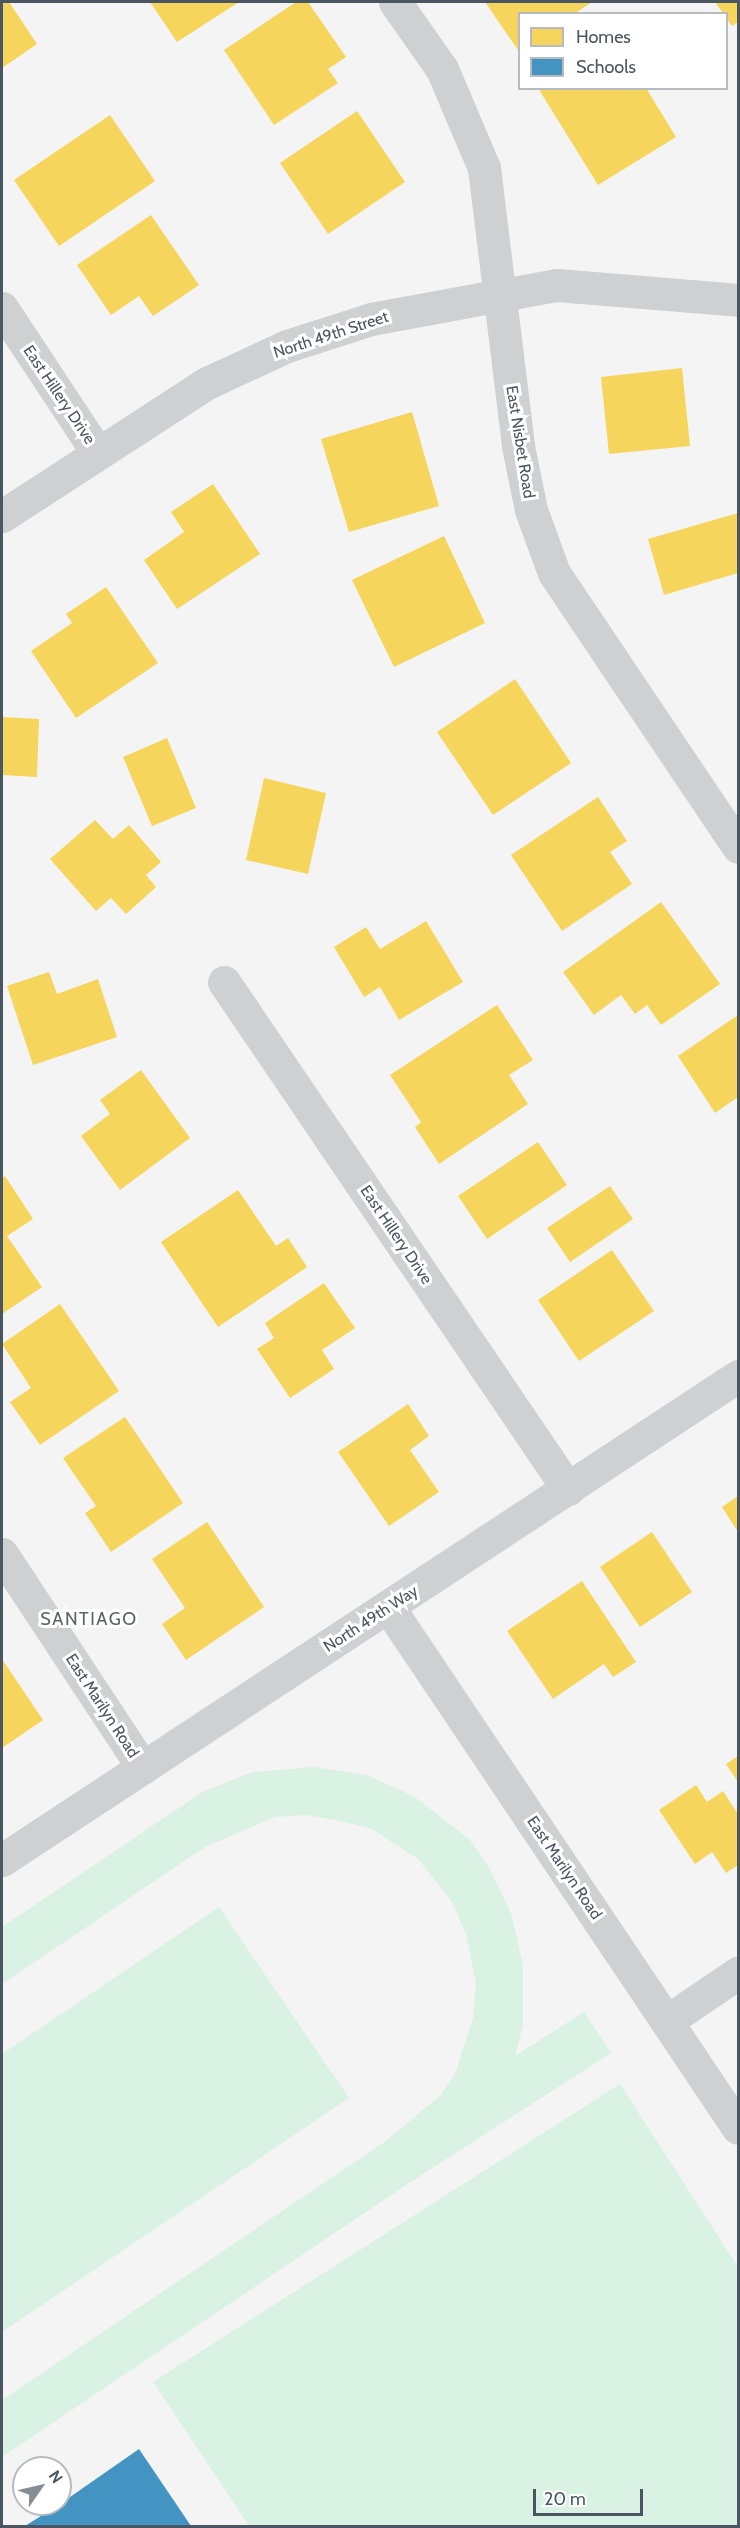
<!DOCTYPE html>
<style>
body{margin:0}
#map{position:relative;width:740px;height:2528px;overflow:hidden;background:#f4f4f4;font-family:Cabin,sans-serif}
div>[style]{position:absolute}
.green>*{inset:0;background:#d9f2e3}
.homes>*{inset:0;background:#f6d55c}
.schools>*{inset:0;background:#4393c3}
.minor>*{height:33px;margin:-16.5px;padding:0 16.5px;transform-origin:16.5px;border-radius:16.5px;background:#ced0d2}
span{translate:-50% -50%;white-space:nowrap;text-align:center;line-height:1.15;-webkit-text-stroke:6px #fff;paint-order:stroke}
.street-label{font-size:16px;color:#4a5661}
.neighbourhood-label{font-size:18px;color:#5f6368;letter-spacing:1.5px}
.frame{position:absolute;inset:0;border:3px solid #4a5661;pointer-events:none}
.legend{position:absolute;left:518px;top:12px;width:210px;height:78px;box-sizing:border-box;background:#fff;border:2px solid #b7bbc0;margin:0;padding:8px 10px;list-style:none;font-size:18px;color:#4a5661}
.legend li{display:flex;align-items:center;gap:12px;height:30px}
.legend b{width:30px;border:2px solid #b7bbc0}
.north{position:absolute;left:12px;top:2456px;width:60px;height:60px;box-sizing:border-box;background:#fff;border:2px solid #b7bbc0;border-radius:50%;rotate:56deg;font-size:16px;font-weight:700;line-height:24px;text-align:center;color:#4a5661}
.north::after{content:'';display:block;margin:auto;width:21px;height:27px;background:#868d94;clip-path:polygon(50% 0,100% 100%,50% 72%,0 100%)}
.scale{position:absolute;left:533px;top:2489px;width:110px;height:27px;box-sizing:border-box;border:3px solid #4a5661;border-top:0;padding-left:8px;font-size:18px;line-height:21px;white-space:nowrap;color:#4a5661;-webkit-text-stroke:4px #fff;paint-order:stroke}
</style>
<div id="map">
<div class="green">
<div style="clip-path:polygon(314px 1767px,367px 1775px,415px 1797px,470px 1840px,487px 1864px,511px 1913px,523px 1965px,523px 2025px,515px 2056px,584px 2012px,611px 2053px,406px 2185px,2px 2457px,2px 2400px,383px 2143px,440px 2096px,455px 2074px,473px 2018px,476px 1983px,466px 1934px,452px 1902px,418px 1859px,372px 1829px,341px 1821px,307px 1815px,275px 1817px,205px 1847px,2px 1984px,2px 1927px,204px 1791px,253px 1772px)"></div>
<div style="clip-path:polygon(219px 1907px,349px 2098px,2px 2332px,2px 2054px)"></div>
<div style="clip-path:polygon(620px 2084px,738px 2267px,738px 2526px,249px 2526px,153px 2382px)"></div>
</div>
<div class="homes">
<div style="clip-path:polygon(2px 2px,9px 2px,37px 44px,2px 68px)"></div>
<div style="clip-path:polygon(150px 2px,239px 2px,177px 42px)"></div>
<div style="clip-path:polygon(296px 2px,308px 2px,346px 57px,328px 69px,338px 83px,274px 125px,224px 50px)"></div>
<div style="clip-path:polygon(485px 2px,592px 2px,574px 14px,520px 14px,520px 53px)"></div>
<div style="clip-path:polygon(715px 2px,738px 2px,738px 22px,732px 26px)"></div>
<div style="clip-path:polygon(538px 88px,646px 88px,676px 137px,598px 185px)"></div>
<div style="clip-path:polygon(357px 111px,405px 182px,328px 234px,280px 163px)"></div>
<div style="clip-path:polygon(110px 115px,155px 181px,59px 246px,14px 180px)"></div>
<div style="clip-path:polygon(151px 215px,199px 285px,153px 316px,139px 296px,111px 315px,77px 265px)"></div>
<div style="clip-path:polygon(682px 368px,690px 446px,609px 454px,601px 377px)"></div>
<div style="clip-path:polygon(412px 412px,439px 506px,349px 532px,321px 439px)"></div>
<div style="clip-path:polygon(213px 484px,260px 554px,177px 609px,144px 560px,184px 532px,171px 512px)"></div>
<div style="clip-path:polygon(738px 513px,738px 573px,664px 595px,648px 539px)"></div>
<div style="clip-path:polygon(444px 536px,485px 623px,394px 667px,352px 580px)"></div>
<div style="clip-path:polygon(106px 587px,158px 663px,76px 718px,31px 651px,72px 623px,66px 614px)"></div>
<div style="clip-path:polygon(515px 679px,571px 763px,493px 815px,437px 732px)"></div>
<div style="clip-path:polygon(2px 717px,39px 719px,37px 777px,2px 775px)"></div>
<div style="clip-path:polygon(167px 738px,196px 808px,152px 826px,123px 757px)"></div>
<div style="clip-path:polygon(264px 778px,326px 793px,308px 874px,246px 860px)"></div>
<div style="clip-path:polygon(598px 797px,627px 841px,610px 852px,632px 884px,562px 931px,511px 855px)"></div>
<div style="clip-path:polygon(95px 820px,113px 839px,129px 825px,161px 862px,146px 875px,156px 887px,126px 914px,111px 898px,96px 911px,50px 859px)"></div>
<div style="clip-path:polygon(661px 902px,720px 984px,661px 1025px,647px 1005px,635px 1014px,621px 995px,594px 1015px,563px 972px)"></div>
<div style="clip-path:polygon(426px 921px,463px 982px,399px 1020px,380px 987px,364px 997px,334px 947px,366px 927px,380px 949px)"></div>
<div style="clip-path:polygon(49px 972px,57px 994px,98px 979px,117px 1037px,33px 1065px,7px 986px)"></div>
<div style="clip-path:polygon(497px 1005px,533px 1060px,509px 1075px,528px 1104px,439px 1164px,415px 1127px,421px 1122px,390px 1075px)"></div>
<div style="clip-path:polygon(738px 1015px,738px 1097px,715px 1113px,678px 1056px)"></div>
<div style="clip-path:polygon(141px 1070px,190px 1138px,120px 1190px,81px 1136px,110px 1114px,100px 1100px)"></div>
<div style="clip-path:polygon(538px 1142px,567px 1185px,487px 1239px,458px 1196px)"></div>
<div style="clip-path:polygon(5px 1176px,33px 1219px,7px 1236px,42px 1287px,2px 1314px,2px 1178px)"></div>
<div style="clip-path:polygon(610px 1186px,633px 1219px,570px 1262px,547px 1228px)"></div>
<div style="clip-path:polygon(238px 1190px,276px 1246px,288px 1238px,307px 1267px,218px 1327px,161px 1242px)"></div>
<div style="clip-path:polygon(612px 1250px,654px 1311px,579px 1361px,538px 1300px)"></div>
<div style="clip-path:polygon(324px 1283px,355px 1328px,322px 1350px,334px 1369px,290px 1398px,257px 1349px,274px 1338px,265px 1323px)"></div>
<div style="clip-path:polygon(60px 1304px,119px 1391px,40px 1445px,10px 1402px,31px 1388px,2px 1344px)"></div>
<div style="clip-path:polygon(408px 1404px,429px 1436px,410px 1450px,439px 1492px,389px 1526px,338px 1452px)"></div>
<div style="clip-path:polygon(125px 1417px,183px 1503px,111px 1552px,85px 1513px,96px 1506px,63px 1458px)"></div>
<div style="clip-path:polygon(738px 1496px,738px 1532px,722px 1507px)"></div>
<div style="clip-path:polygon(207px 1522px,264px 1607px,186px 1660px,162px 1624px,185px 1608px,152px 1559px)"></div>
<div style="clip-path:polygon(652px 1532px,692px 1592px,640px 1627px,600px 1567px)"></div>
<div style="clip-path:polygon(582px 1581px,636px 1662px,613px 1677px,604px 1664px,553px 1699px,507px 1631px)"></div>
<div style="clip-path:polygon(2px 1659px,43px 1720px,2px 1748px)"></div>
<div style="clip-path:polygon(738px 1756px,738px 1782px,726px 1764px)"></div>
<div style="clip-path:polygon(696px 1785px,707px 1802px,723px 1791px,738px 1814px,738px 1865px,726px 1873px,712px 1852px,695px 1864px,659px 1810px)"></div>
</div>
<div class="schools">
<div style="clip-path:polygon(139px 2449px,191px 2526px,25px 2526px,60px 2504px)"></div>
</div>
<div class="minor">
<div style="left:395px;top:2px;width:82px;rotate:55deg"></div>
<div style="left:442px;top:69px;width:108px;rotate:67deg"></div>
<div style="left:484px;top:168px;width:280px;rotate:83deg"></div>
<div style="left:518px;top:446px;width:65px;rotate:78.5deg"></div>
<div style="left:531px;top:510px;width:67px;rotate:69.9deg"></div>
<div style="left:554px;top:573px;width:330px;rotate:56.1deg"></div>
<div style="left:2px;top:308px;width:173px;rotate:56.6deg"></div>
<div style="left:2px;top:516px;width:244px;rotate:-33deg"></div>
<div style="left:207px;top:383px;width:88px;rotate:-24.8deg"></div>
<div style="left:287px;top:346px;width:88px;rotate:-17.8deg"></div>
<div style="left:371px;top:319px;width:189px;rotate:-10.4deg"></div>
<div style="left:557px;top:285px;width:182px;rotate:4.7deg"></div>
<div style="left:224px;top:982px;width:613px;rotate:55.84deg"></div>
<div style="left:2px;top:1554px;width:256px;rotate:56.6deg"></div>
<div style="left:389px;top:1608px;width:626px;rotate:56.13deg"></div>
<div style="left:2px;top:1860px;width:881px;rotate:-33.33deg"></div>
<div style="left:667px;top:2021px;width:86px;rotate:-34.1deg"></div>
</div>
<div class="street-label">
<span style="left:331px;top:335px;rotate:-18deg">North 49th Street</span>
<span style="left:59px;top:395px;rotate:56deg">East Hillery Drive</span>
<span style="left:520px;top:442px;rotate:81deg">East Nisbet Road</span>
<span style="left:396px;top:1235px;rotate:56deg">East Hillery Drive</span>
<span style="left:371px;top:1619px;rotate:-33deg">North 49th Way</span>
<span style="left:102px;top:1706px;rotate:57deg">East Marilyn Road</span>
<span style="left:564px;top:1868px;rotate:56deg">East Marilyn Road</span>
</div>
<div class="neighbourhood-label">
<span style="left:89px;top:1619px">SANTIAGO</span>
</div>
<div class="frame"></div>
<ul class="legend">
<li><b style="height:16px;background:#f6d55c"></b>Homes</li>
<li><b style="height:16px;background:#4393c3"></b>Schools</li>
</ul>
<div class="north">N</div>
<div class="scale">20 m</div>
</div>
